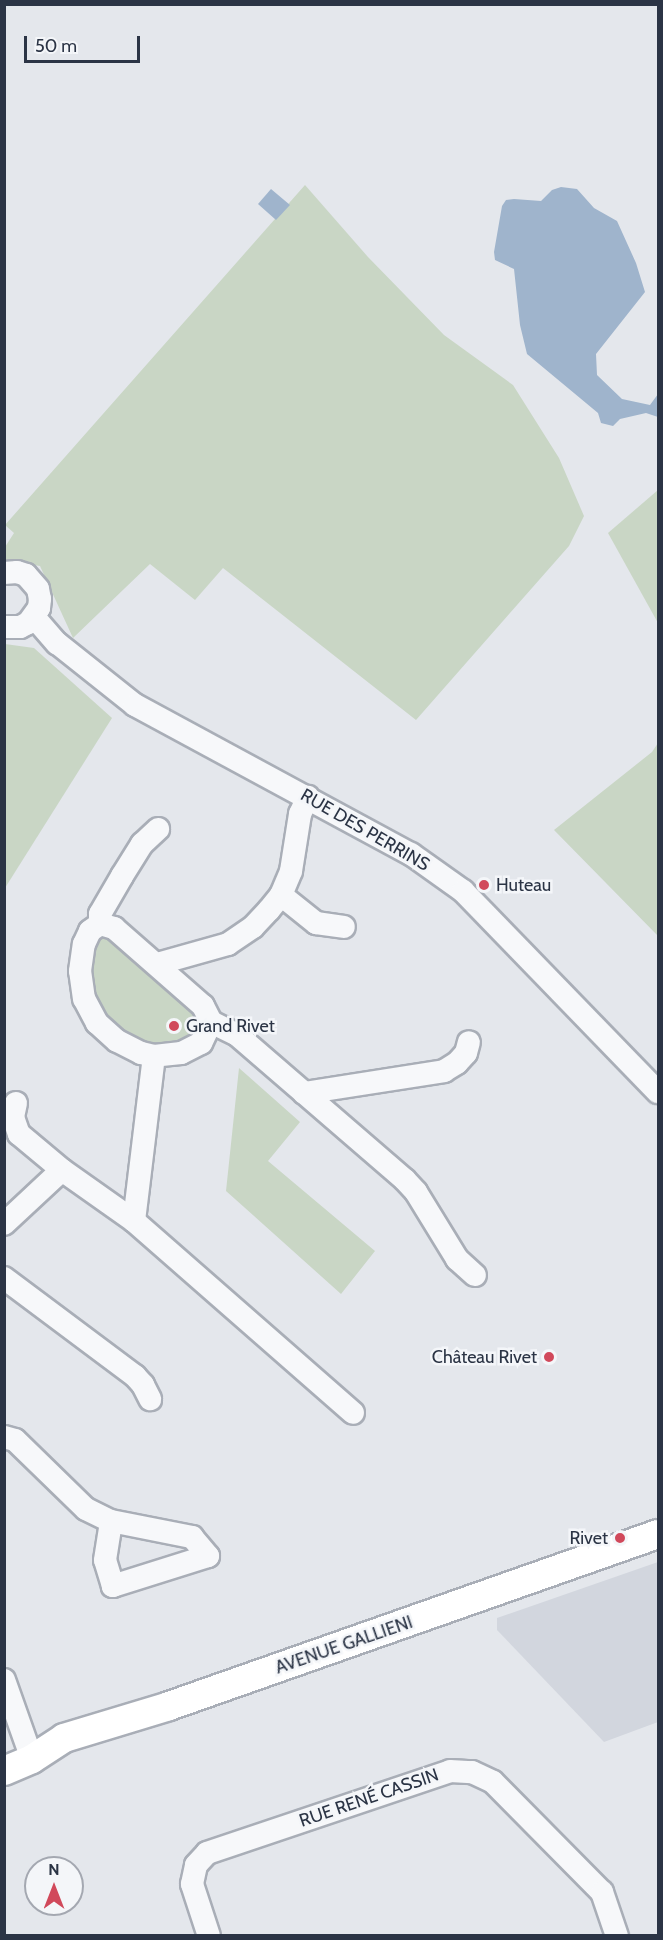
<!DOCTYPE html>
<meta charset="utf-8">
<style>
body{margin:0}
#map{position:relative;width:663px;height:1940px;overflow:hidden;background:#e4e7ec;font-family:Cabin,sans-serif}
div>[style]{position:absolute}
.built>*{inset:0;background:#d2d6de}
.green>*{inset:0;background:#c9d6c5}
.water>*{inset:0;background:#9fb4cc}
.roads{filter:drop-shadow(2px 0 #a9aeb7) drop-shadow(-2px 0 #a9aeb7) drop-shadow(0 2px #a9aeb7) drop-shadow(0 -2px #a9aeb7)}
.minor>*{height:22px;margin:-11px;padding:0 11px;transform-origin:11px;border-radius:11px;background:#f7f8fa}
.major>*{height:28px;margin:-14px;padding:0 14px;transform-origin:14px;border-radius:14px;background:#fff}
.dots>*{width:16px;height:16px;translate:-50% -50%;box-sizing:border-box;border:3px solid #f4f6f9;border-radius:50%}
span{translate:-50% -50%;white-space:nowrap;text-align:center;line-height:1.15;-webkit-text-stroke:5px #f4f6f9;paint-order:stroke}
.street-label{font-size:18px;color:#2b3445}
.poi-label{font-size:18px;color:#2b3445}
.left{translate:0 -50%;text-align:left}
.right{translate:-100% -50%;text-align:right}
.frame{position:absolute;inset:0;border:6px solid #2b3445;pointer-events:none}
.north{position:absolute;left:24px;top:1856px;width:60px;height:60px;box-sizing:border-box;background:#f4f6f9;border:2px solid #a4a8b1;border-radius:50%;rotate:0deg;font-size:16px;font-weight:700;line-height:24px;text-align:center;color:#2b3445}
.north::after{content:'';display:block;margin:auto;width:21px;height:27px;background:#d1495b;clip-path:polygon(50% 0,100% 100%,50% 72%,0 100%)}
.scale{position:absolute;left:24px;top:36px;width:116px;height:27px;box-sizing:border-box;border:3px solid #2b3445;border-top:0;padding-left:8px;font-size:18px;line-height:21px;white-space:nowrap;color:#2b3445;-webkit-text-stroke:4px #f4f6f9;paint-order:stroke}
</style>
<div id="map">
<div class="built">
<div style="clip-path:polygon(658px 1562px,658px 1722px,604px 1742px,497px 1630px,497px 1618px)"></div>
</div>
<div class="green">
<div style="clip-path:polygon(305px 185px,368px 257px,444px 335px,513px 385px,559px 458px,584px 516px,569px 546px,416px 720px,223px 568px,195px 600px,150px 564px,73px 638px,40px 566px,5px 560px,5px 547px,14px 533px,5px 525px)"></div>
<div style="clip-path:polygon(658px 490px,658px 623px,608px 533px)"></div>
<div style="clip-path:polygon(5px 644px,34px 648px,112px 718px,5px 888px)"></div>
<div style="clip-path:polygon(658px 743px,658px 936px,554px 830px,652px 752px)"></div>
<div style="clip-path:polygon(102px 935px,115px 938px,197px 1016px,196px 1028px,189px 1040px,154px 1047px,110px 1026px,89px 990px,95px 938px)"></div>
<div style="clip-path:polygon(239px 1068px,300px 1122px,268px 1161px,375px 1251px,341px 1294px,226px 1191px)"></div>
</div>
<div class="water">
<div style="clip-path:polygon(561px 187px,577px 189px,594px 208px,617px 221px,636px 263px,645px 292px,596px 354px,597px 375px,622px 399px,650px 405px,658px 394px,658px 417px,646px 413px,620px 419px,613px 426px,601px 423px,598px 413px,527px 354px,520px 325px,514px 269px,495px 260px,494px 252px,502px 206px,506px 200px,514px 199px,541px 201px,552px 190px)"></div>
<div style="clip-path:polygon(271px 189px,290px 205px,276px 220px,258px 204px)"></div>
</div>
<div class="roads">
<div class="minor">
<div style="left:4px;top:573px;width:13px;rotate:-4deg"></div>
<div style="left:17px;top:572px;width:9px;rotate:18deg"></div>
<div style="left:26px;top:575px;width:18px;rotate:49deg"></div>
<div style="left:38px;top:589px;width:10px;rotate:79deg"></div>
<div style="left:40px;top:599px;width:9px;rotate:96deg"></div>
<div style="left:39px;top:608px;width:19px;rotate:126deg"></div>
<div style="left:28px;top:623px;width:9px;rotate:153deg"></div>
<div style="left:20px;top:627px;width:16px;rotate:180deg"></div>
<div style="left:34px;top:617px;width:35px;rotate:49deg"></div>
<div style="left:57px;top:643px;width:100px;rotate:38.5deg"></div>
<div style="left:135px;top:705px;width:314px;rotate:28.4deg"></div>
<div style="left:411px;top:854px;width:64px;rotate:35.4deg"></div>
<div style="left:463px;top:891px;width:280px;rotate:45.9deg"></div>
<div style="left:281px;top:895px;width:45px;rotate:38.7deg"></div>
<div style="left:316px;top:923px;width:28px;rotate:8deg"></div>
<div style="left:100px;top:924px;width:15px;rotate:16deg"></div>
<div style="left:114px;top:928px;width:118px;rotate:41.2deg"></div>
<div style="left:203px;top:1006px;width:18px;rotate:63deg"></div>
<div style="left:211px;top:1022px;width:23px;rotate:115deg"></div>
<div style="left:201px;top:1043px;width:22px;rotate:153deg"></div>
<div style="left:181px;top:1053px;width:27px;rotate:174deg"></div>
<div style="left:154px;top:1056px;width:13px;rotate:-167deg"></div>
<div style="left:141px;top:1053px;width:27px;rotate:-153deg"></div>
<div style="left:117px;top:1041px;width:27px;rotate:-138deg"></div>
<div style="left:97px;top:1023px;width:27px;rotate:-118deg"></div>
<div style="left:84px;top:999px;width:28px;rotate:-98deg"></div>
<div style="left:80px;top:971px;width:27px;rotate:-82deg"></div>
<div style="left:84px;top:944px;width:14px;rotate:-65deg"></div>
<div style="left:90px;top:931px;width:12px;rotate:-35deg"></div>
<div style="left:100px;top:924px;width:10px;rotate:-90deg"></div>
<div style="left:100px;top:914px;width:44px;rotate:-59.9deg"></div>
<div style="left:122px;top:876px;width:38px;rotate:-58deg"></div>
<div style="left:142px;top:844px;width:22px;rotate:-43deg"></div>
<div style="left:157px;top:964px;width:74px;rotate:-15.7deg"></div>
<div style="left:228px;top:944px;width:30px;rotate:-34deg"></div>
<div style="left:253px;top:927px;width:23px;rotate:-47deg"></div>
<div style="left:269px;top:910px;width:19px;rotate:-51deg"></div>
<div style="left:281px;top:895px;width:26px;rotate:-67deg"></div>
<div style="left:291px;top:871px;width:58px;rotate:-81deg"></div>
<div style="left:300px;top:814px;width:19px;rotate:-65deg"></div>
<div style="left:211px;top:1022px;width:28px;rotate:26deg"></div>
<div style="left:236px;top:1034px;width:223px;rotate:40.8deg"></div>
<div style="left:405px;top:1180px;width:16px;rotate:47deg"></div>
<div style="left:416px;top:1192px;width:79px;rotate:58.5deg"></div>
<div style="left:457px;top:1259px;width:24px;rotate:42deg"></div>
<div style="left:304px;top:1093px;width:142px;rotate:-8.9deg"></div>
<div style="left:444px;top:1071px;width:15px;rotate:-32deg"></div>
<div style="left:457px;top:1063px;width:13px;rotate:-48deg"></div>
<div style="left:466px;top:1053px;width:11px;rotate:-75deg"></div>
<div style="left:16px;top:1103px;width:14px;rotate:102deg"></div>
<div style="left:13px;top:1117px;width:18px;rotate:71deg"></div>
<div style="left:19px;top:1134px;width:56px;rotate:39.9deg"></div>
<div style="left:62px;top:1170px;width:88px;rotate:35.3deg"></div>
<div style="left:134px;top:1221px;width:291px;rotate:41.2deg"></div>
<div style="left:134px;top:1221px;width:166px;rotate:-83.1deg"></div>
<div style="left:4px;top:1224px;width:79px;rotate:-43deg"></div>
<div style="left:4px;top:1278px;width:164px;rotate:36.8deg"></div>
<div style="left:135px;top:1376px;width:12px;rotate:48deg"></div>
<div style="left:143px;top:1385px;width:16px;rotate:63deg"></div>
<div style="left:4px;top:1437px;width:11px;rotate:15deg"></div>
<div style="left:15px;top:1440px;width:99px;rotate:44.2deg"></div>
<div style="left:86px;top:1509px;width:28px;rotate:26deg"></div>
<div style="left:111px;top:1521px;width:83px;rotate:11.2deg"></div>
<div style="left:192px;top:1537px;width:25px;rotate:50deg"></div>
<div style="left:208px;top:1556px;width:100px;rotate:162.5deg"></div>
<div style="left:113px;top:1586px;width:27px;rotate:-107deg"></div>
<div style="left:105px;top:1560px;width:39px;rotate:-81deg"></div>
<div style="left:4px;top:1680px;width:84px;rotate:70.5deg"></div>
<div style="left:209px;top:1936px;width:55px;rotate:-108.1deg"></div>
<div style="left:192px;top:1884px;width:19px;rotate:-78deg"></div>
<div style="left:196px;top:1865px;width:16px;rotate:-47deg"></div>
<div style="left:207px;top:1853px;width:256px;rotate:-18.6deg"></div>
<div style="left:450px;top:1771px;width:22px;rotate:3deg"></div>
<div style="left:472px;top:1772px;width:23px;rotate:25deg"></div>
<div style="left:493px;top:1782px;width:155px;rotate:45.3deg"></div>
<div style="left:602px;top:1892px;width:46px;rotate:71.2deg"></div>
</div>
<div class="major">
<div style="left:4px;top:1771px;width:30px;rotate:-23deg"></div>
<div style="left:32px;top:1759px;width:38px;rotate:-33deg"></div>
<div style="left:64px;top:1738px;width:110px;rotate:-16.9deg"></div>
<div style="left:169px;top:1706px;width:518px;rotate:-19.38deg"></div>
</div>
</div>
<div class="dots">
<div style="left:484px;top:885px;background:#d1495b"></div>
<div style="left:174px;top:1026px;background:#d1495b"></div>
<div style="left:549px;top:1357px;background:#d1495b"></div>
<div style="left:620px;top:1538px;background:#d1495b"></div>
</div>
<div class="street-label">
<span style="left:365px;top:830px;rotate:30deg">RUE DES PERRINS</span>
<span style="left:344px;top:1645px;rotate:-19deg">AVENUE GALLIENI</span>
<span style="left:369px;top:1798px;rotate:-19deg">RUE RENÉ CASSIN</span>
</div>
<div class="poi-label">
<span class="left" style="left:496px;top:885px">Huteau</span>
<span class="left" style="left:186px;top:1026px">Grand Rivet</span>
<span class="right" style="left:537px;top:1357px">Château Rivet</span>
<span class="right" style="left:608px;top:1538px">Rivet</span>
</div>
<div class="frame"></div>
<div class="north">N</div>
<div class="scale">50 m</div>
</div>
